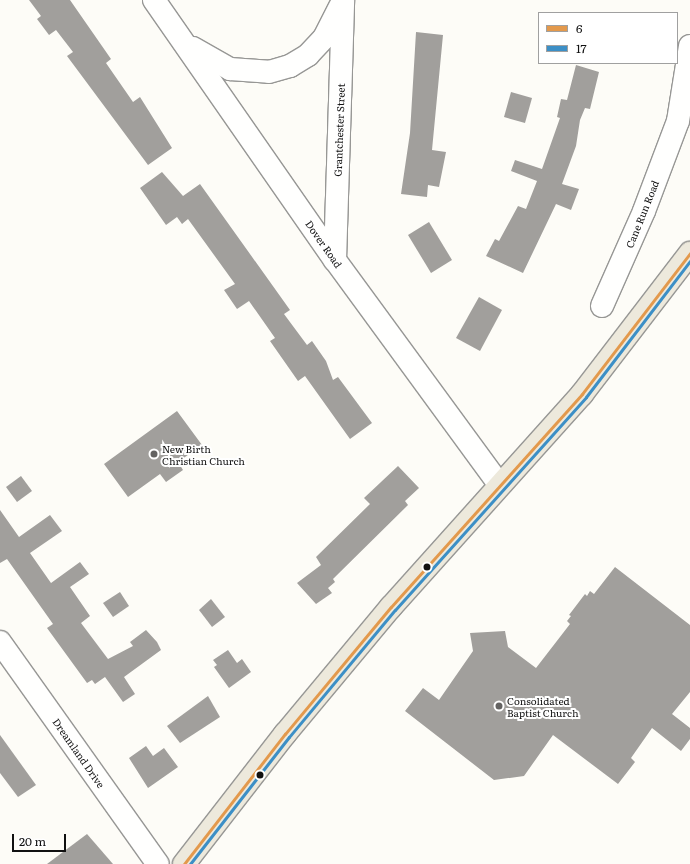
<!DOCTYPE html>
<style>
body{margin:0}
#map{position:relative;width:690px;height:864px;overflow:hidden;background:#fdfcf7;font-family:Literata,serif}
div>[style]{position:absolute}
.building>*{inset:0;background:#a19f9c}
.roads{filter:drop-shadow(1px 0 #979795) drop-shadow(-1px 0 #979795) drop-shadow(0 1px #979795) drop-shadow(0 -1px #979795)}
.minor>*{height:22px;margin:-11px;padding:0 11px;transform-origin:11px;border-radius:11px;background:#fffffe}
.major>*{height:22px;margin:-11px;padding:0 11px;transform-origin:11px;border-radius:11px;background:#ede9dc}
.bus-1>*{height:3px;margin:-1.5px;padding:0 1.5px;transform-origin:1.5px;border-radius:1.5px;background:#e3994c}
.bus-2>*{height:3px;margin:-1.5px;padding:0 1.5px;transform-origin:1.5px;border-radius:1.5px;background:#3c8fc6}
.dots>*{width:11px;height:11px;translate:-50% -50%;box-sizing:border-box;border:2px solid #fff;border-radius:50%}
span{translate:-50% -50%;white-space:nowrap;text-align:center;line-height:1.15;-webkit-text-stroke:4px #fff;paint-order:stroke}
.street-label{font-size:10px;color:#111}
.poi-label{font-size:10px;color:#111}
.left{translate:0 -50%;text-align:left}
.legend{position:absolute;left:538px;top:12px;width:140px;height:52px;box-sizing:border-box;background:#fff;border:1px solid #a0a0a0;margin:0;padding:5px 7px;list-style:none;font-size:12px;color:#111}
.legend li{display:flex;align-items:center;gap:8px;height:20px}
.legend b{width:20px;border:1px solid #a0a0a0}
.scale{position:absolute;left:12px;top:834px;width:54px;height:18px;box-sizing:border-box;border:2px solid #111;border-top:0;padding-left:5px;font-size:12px;line-height:14px;white-space:nowrap;color:#111;-webkit-text-stroke:3px #fff;paint-order:stroke}
</style>
<div id="map">
<div class="building">
<div style="clip-path:polygon(29px 0,70px 0,111px 59px,106px 63px,133px 102px,140px 97px,172px 148px,148px 165px,67px 56px,73px 52px,56px 30px,49px 35px,37px 19px,41px 16px)"></div>
<div style="clip-path:polygon(416px 32px,443px 35px,432px 150px,446px 152px,439px 187px,428px 185px,427px 197px,401px 194px,410px 133px)"></div>
<div style="clip-path:polygon(576px 65px,599px 72px,590px 109px,585px 108px,580px 120px,576px 146px,562px 184px,579px 189px,571px 210px,556px 204px,523px 273px,486px 256px,495px 239px,499px 241px,518px 206px,526px 209px,537px 181px,511px 171px,515px 160px,542px 169px,560px 118px,557px 117px,561px 99px,567px 100px)"></div>
<div style="clip-path:polygon(511px 92px,532px 98px,525px 123px,504px 117px)"></div>
<div style="clip-path:polygon(162px 172px,183px 196px,200px 184px,290px 310px,284px 314px,307px 345px,312px 341px,326px 361px,333px 380px,338px 377px,372px 423px,350px 439px,305px 376px,298px 381px,270px 341px,275px 338px,249px 301px,237px 309px,224px 290px,235px 284px,188px 219px,182px 224px,177px 217px,166px 225px,140px 188px)"></div>
<div style="clip-path:polygon(429px 222px,452px 260px,431px 273px,408px 235px)"></div>
<div style="clip-path:polygon(479px 297px,502px 310px,480px 351px,456px 338px)"></div>
<div style="clip-path:polygon(177px 411px,202px 445px,178px 462px,183px 470px,166px 482px,160px 474px,128px 497px,104px 464px)"></div>
<div style="clip-path:polygon(398px 466px,419px 488px,405px 501px,408px 505px,333px 579px,335px 582px,328px 588px,332px 593px,316px 604px,297px 583px,321px 565px,316px 557px,370px 504px,364px 498px)"></div>
<div style="clip-path:polygon(21px 476px,32px 491px,17px 502px,6px 487px)"></div>
<div style="clip-path:polygon(0 510px,19px 537px,50px 515px,62px 531px,30px 553px,51px 583px,80px 562px,89px 574px,70px 587px,90px 616px,81px 623px,108px 659px,133px 646px,130px 642px,146px 630px,157px 642px,161px 650px,124px 677px,135px 694px,123px 702px,105px 677px,95px 684px,92px 680px,87px 683px,47px 628px,53px 624px,7px 559px,0 563px)"></div>
<div style="clip-path:polygon(615px 567px,690px 625px,690px 692px,672px 714px,690px 728px,690px 739px,681px 751px,652px 728px,631px 758px,635px 762px,618px 784px,553px 735px,524px 776px,494px 780px,405px 711px,423px 688px,439px 700px,473px 651px,470px 633px,505px 631px,508px 647px,536px 668px,570px 624px,567px 621px,571px 616px,569px 615px,585px 594px,587px 596px,590px 591px,594px 594px)"></div>
<div style="clip-path:polygon(120px 592px,129px 606px,113px 617px,103px 603px)"></div>
<div style="clip-path:polygon(211px 599px,225px 617px,212px 627px,199px 610px)"></div>
<div style="clip-path:polygon(228px 650px,237px 663px,242px 659px,251px 672px,229px 688px,214px 667px,217px 665px,213px 660px)"></div>
<div style="clip-path:polygon(208px 696px,220px 717px,180px 743px,167px 726px)"></div>
<div style="clip-path:polygon(0 735px,36px 785px,18px 797px,0 773px)"></div>
<div style="clip-path:polygon(146px 746px,153px 756px,164px 748px,178px 767px,148px 788px,129px 758px)"></div>
<div style="clip-path:polygon(87px 834px,113px 864px,47px 864px)"></div>
</div>
<div class="roads">
<div class="minor">
<div style="left:154px;top:0;width:317px;rotate:55.2deg"></div>
<div style="left:335px;top:260px;width:278px;rotate:53.8deg"></div>
<div style="left:193px;top:48px;width:43px;rotate:29.6deg"></div>
<div style="left:230px;top:69px;width:39px;rotate:4deg"></div>
<div style="left:269px;top:72px;width:22px;rotate:-16deg"></div>
<div style="left:290px;top:66px;width:21px;rotate:-31deg"></div>
<div style="left:308px;top:55px;width:23px;rotate:-47deg"></div>
<div style="left:324px;top:38px;width:35px;rotate:-63deg"></div>
<div style="left:335px;top:260px;width:260px;rotate:-88.2deg"></div>
<div style="left:602px;top:306px;width:104px;rotate:-66.1deg"></div>
<div style="left:644px;top:211px;width:96px;rotate:-69.3deg"></div>
<div style="left:678px;top:121px;width:76px;rotate:-80.9deg"></div>
<div style="left:0;top:642px;width:272px;rotate:54.6deg"></div>
</div>
<div class="major">
<div style="left:184px;top:864px;width:165px;rotate:-52.2deg"></div>
<div style="left:285px;top:734px;width:165px;rotate:-50.2deg"></div>
<div style="left:391px;top:607px;width:286px;rotate:-48.1deg"></div>
<div style="left:582px;top:394px;width:178px;rotate:-52.5deg"></div>
</div>
</div>
<div class="bus-1">
<div style="left:184px;top:864px;width:165px;rotate:-52.2deg"></div>
<div style="left:285px;top:734px;width:165px;rotate:-50.2deg"></div>
<div style="left:391px;top:607px;width:286px;rotate:-48.1deg"></div>
<div style="left:582px;top:394px;width:178px;rotate:-52.5deg"></div>
</div>
<div class="bus-2">
<div style="left:190px;top:864px;width:161px;rotate:-52.1deg"></div>
<div style="left:289px;top:737px;width:165px;rotate:-50.2deg"></div>
<div style="left:395px;top:610px;width:286px;rotate:-48.1deg"></div>
<div style="left:586px;top:397px;width:171px;rotate:-52.6deg"></div>
</div>
<div class="dots">
<div style="left:154px;top:454px;background:#646362"></div>
<div style="left:427px;top:567px;background:#111"></div>
<div style="left:499px;top:706px;background:#646362"></div>
<div style="left:260px;top:775px;background:#111"></div>
</div>
<div class="street-label">
<span style="left:339px;top:130px;rotate:-88deg">Grantchester Street</span>
<span style="left:642px;top:214px;rotate:-68deg">Cane Run Road</span>
<span style="left:324px;top:244px;rotate:55deg">Dover Road</span>
<span style="left:79px;top:753px;rotate:55deg">Dreamland Drive</span>
</div>
<div class="poi-label">
<span class="left" style="left:162px;top:454px">New Birth<br>Christian Church</span>
<span class="left" style="left:507px;top:706px">Consolidated<br>Baptist Church</span>
</div>
<ul class="legend">
<li><b style="height:5px;background:#e3994c"></b>6</li>
<li><b style="height:5px;background:#3c8fc6"></b>17</li>
</ul>
<div class="scale">20 m</div>
</div>
